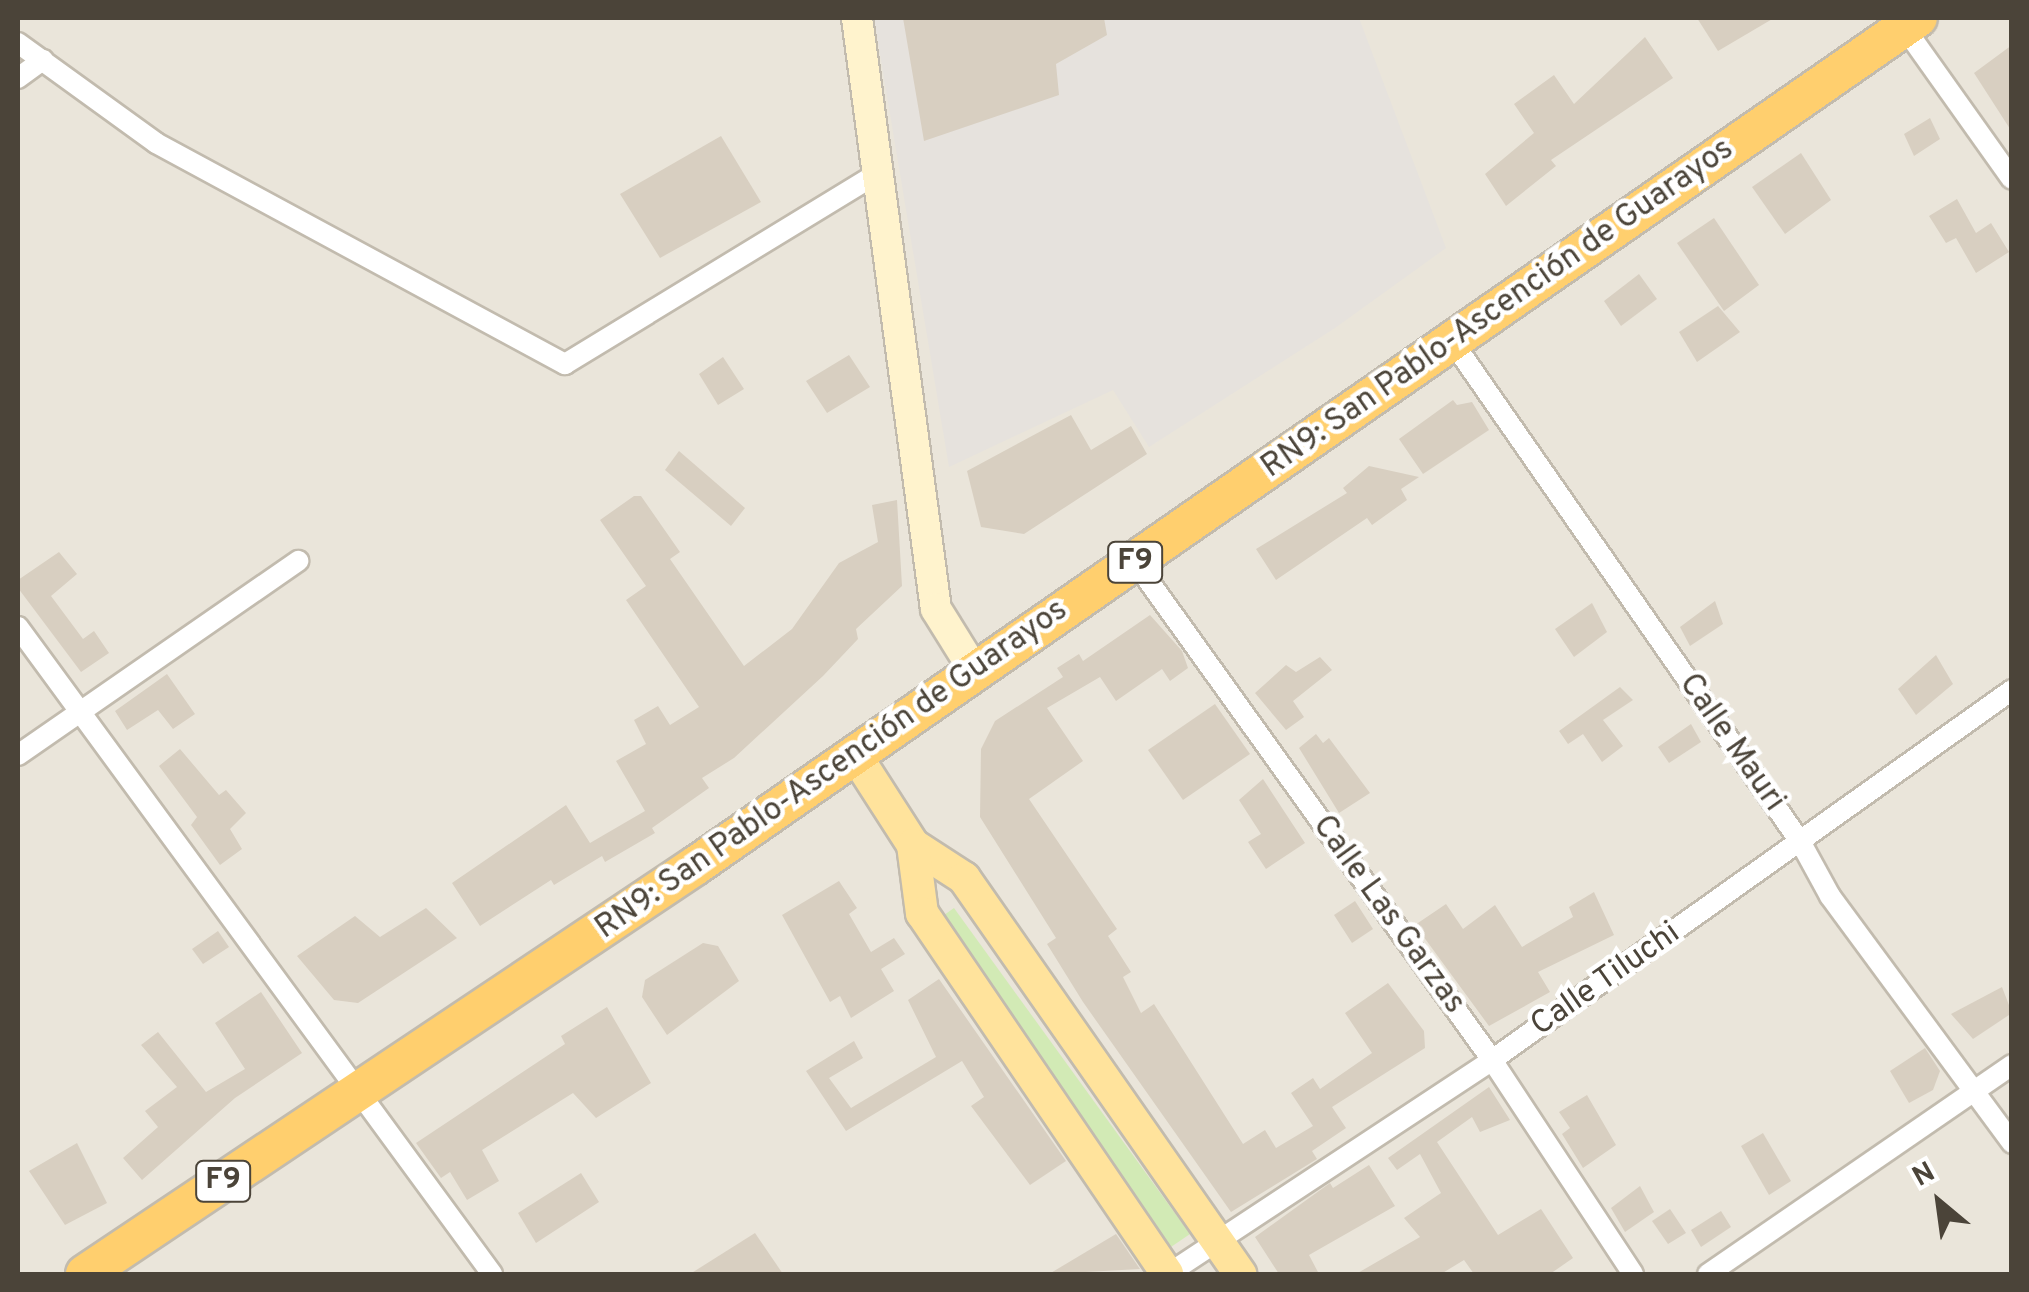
<!DOCTYPE html>
<meta charset="utf-8">
<style>
body{margin:0}
#map{position:relative;width:2029px;height:1292px;overflow:hidden;background:#f6f3ec;font-family:Overpass,sans-serif}
div>[style]{position:absolute}
.residential>*{inset:0;background:#eae5da}
.industrial>*{inset:0;background:#e6e2dd}
.green>*{inset:0;background:#d2eab5}
.building>*{inset:0;background:#d8cfc1}
.roads{filter:drop-shadow(2px 0 #c2bbae) drop-shadow(-2px 0 #c2bbae) drop-shadow(0 2px #c2bbae) drop-shadow(0 -2px #c2bbae)}
.street>*{height:20px;margin:-10px;padding:0 10px;transform-origin:10px;border-radius:10px;background:#fff}
.secondary>*{height:30px;margin:-15px;padding:0 15px;transform-origin:15px;border-radius:15px;background:#fff3cd}
.primary>*{height:32px;margin:-16px;padding:0 16px;transform-origin:16px;border-radius:16px;background:#ffe39c}
.highway>*{height:38px;margin:-19px;padding:0 19px;transform-origin:19px;border-radius:19px;background:#ffcf6e}
span{translate:-50% -50%;white-space:nowrap;text-align:center;line-height:1.15;-webkit-text-stroke:9px #fff;paint-order:stroke}
.shield-label span{padding:2px 8px;background:#fff;border:2px solid;border-radius:8px;-webkit-text-stroke-width:0}
.shield-label{font-size:30px;color:#4b4439;font-weight:700}
.street-label{font-size:32px;color:#4b4439}
.frame{position:absolute;inset:0;border:20px solid #4b4439;pointer-events:none}
.north{position:absolute;left:1889px;top:1152px;width:100px;height:100px;-webkit-text-stroke:8px #fff;paint-order:stroke;rotate:331deg;font-size:28px;font-weight:700;line-height:40px;text-align:center;color:#4b4439}
.north::after{content:'';display:block;margin:auto;width:35px;height:45px;background:#4b4439;clip-path:polygon(50% 0,100% 100%,50% 72%,0 100%)}
</style>
<div id="map">
<div class="residential">
<div style="clip-path:polygon(18px 18px,2011px 18px,2011px 1274px,18px 1274px)"></div>
</div>
<div class="industrial">
<div style="clip-path:polygon(874px 18px,1359px 18px,1446px 248px,1335px 328px,1149px 447px,1113px 390px,949px 467px)"></div>
</div>
<div class="green">
<div style="clip-path:polygon(954px 908px,1190px 1234px,1168px 1249px,944px 915px)"></div>
</div>
<div class="building">
<div style="clip-path:polygon(903px 18px,1104px 18px,1107px 35px,1056px 64px,1059px 95px,924px 141px)"></div>
<div style="clip-path:polygon(1697px 18px,1774px 18px,1718px 51px)"></div>
<div style="clip-path:polygon(1645px 37px,1673px 78px,1551px 160px,1556px 166px,1506px 206px,1485px 174px,1534px 133px,1514px 104px,1554px 75px,1574px 104px)"></div>
<div style="clip-path:polygon(2012px 45px,2012px 132px,1974px 73px)"></div>
<div style="clip-path:polygon(1930px 118px,1940px 139px,1914px 156px,1904px 134px)"></div>
<div style="clip-path:polygon(721px 136px,761px 202px,660px 258px,620px 194px)"></div>
<div style="clip-path:polygon(1801px 153px,1831px 200px,1785px 234px,1752px 187px)"></div>
<div style="clip-path:polygon(1957px 199px,1976px 233px,1991px 223px,2009px 252px,1976px 273px,1956px 238px,1946px 243px,1929px 216px)"></div>
<div style="clip-path:polygon(1714px 218px,1759px 285px,1724px 311px,1677px 243px)"></div>
<div style="clip-path:polygon(1639px 274px,1657px 299px,1621px 326px,1604px 301px)"></div>
<div style="clip-path:polygon(1718px 306px,1740px 332px,1697px 362px,1679px 332px)"></div>
<div style="clip-path:polygon(849px 355px,870px 387px,827px 413px,806px 381px)"></div>
<div style="clip-path:polygon(723px 357px,744px 389px,718px 405px,699px 374px)"></div>
<div style="clip-path:polygon(1453px 400px,1457px 405px,1472px 402px,1489px 430px,1423px 474px,1399px 439px)"></div>
<div style="clip-path:polygon(1071px 415px,1091px 450px,1131px 426px,1147px 454px,1024px 534px,981px 527px,967px 471px)"></div>
<div style="clip-path:polygon(679px 451px,745px 508px,731px 526px,665px 470px)"></div>
<div style="clip-path:polygon(1369px 466px,1419px 477px,1401px 489px,1407px 500px,1372px 525px,1367px 518px,1276px 580px,1256px 549px,1347px 493px,1343px 488px)"></div>
<div style="clip-path:polygon(634px 496px,641px 496px,680px 552px,670px 559px,744px 666px,792px 629px,839px 563px,878px 542px,872px 505px,897px 500px,902px 586px,856px 629px,858px 639px,823px 676px,734px 758px,702px 778px,709px 788px,652px 828px,655px 833px,605px 862px,602px 856px,554px 885px,551px 880px,480px 926px,452px 883px,566px 805px,590px 843px,645px 811px,616px 761px,646px 744px,634px 720px,658px 706px,670px 725px,699px 707px,626px 600px,646px 586px,600px 520px)"></div>
<div style="clip-path:polygon(59px 552px,77px 574px,51px 596px,83px 639px,94px 631px,109px 653px,81px 672px,18px 588px,18px 580px)"></div>
<div style="clip-path:polygon(1715px 601px,1723px 624px,1690px 646px,1680px 627px)"></div>
<div style="clip-path:polygon(1592px 603px,1607px 632px,1574px 657px,1555px 629px)"></div>
<div style="clip-path:polygon(1150px 615px,1182px 651px,1188px 668px,1170px 681px,1162px 669px,1116px 701px,1100px 677px,1047px 708px,1083px 761px,1029px 799px,1117px 929px,1108px 936px,1131px 972px,1123px 977px,1141px 1013px,1154px 1004px,1243px 1144px,1265px 1130px,1276px 1148px,1313px 1126px,1291px 1093px,1313px 1078px,1320px 1089px,1372px 1053px,1345px 1013px,1388px 983px,1424px 1031px,1425px 1048px,1332px 1107px,1346px 1128px,1312px 1151px,1317px 1159px,1231px 1212px,1083px 1002px,1047px 944px,1056px 938px,980px 817px,981px 749px,995px 721px,1063px 677px,1057px 668px,1079px 654px,1083px 661px)"></div>
<div style="clip-path:polygon(1936px 655px,1953px 684px,1916px 715px,1898px 689px)"></div>
<div style="clip-path:polygon(1320px 657px,1332px 670px,1293px 701px,1304px 717px,1286px 730px,1255px 693px,1286px 665px,1296px 672px)"></div>
<div style="clip-path:polygon(167px 674px,195px 714px,173px 729px,158px 710px,127px 730px,115px 711px)"></div>
<div style="clip-path:polygon(1620px 687px,1633px 700px,1603px 720px,1623px 746px,1602px 762px,1583px 734px,1568px 744px,1559px 731px)"></div>
<div style="clip-path:polygon(1215px 704px,1250px 754px,1183px 800px,1148px 750px)"></div>
<div style="clip-path:polygon(1691px 724px,1701px 742px,1669px 763px,1658px 747px)"></div>
<div style="clip-path:polygon(1316px 734px,1323px 743px,1329px 738px,1370px 793px,1339px 813px,1299px 748px)"></div>
<div style="clip-path:polygon(180px 749px,219px 795px,226px 790px,246px 813px,230px 829px,242px 849px,220px 865px,191px 825px,197px 817px,159px 766px)"></div>
<div style="clip-path:polygon(1263px 779px,1305px 843px,1266px 869px,1248px 842px,1261px 834px,1239px 800px)"></div>
<div style="clip-path:polygon(839px 881px,857px 908px,849px 914px,871px 952px,894px 938px,905px 954px,881px 969px,894px 991px,851px 1018px,840px 996px,830px 1002px,782px 915px)"></div>
<div style="clip-path:polygon(1594px 892px,1614px 935px,1538px 972px,1550px 992px,1489px 1026px,1415px 925px,1446px 904px,1463px 929px,1495px 905px,1522px 947px,1573px 917px,1569px 907px)"></div>
<div style="clip-path:polygon(1355px 901px,1373px 929px,1352px 943px,1334px 915px)"></div>
<div style="clip-path:polygon(426px 908px,457px 938px,358px 1003px,334px 1000px,297px 956px,355px 916px,380px 937px)"></div>
<div style="clip-path:polygon(218px 931px,229px 947px,203px 964px,192px 949px)"></div>
<div style="clip-path:polygon(703px 943px,718px 946px,739px 981px,667px 1035px,642px 997px,645px 980px)"></div>
<div style="clip-path:polygon(939px 979px,1066px 1161px,1030px 1185px,971px 1106px,984px 1097px,962px 1061px,846px 1131px,806px 1071px,854px 1041px,863px 1058px,829px 1078px,851px 1108px,936px 1057px,908px 1000px)"></div>
<div style="clip-path:polygon(2002px 987px,2012px 1013px,1973px 1039px,1951px 1014px)"></div>
<div style="clip-path:polygon(261px 992px,302px 1053px,235px 1098px,142px 1180px,123px 1158px,158px 1127px,145px 1111px,177px 1087px,141px 1045px,158px 1032px,206px 1092px,245px 1069px,215px 1023px)"></div>
<div style="clip-path:polygon(607px 1007px,651px 1083px,596px 1118px,573px 1093px,482px 1150px,499px 1181px,467px 1200px,450px 1172px,441px 1178px,416px 1143px,565px 1044px,561px 1036px)"></div>
<div style="clip-path:polygon(1925px 1048px,1940px 1071px,1933px 1090px,1909px 1103px,1890px 1071px)"></div>
<div style="clip-path:polygon(1489px 1087px,1510px 1120px,1480px 1132px,1472px 1117px,1437px 1142px,1498px 1235px,1541px 1209px,1573px 1258px,1550px 1274px,1474px 1274px,1464px 1260px,1441px 1274px,1356px 1274px,1420px 1237px,1404px 1218px,1441px 1193px,1420px 1154px,1397px 1170px,1388px 1158px)"></div>
<div style="clip-path:polygon(1587px 1095px,1616px 1145px,1583px 1168px,1562px 1134px,1570px 1128px,1559px 1112px)"></div>
<div style="clip-path:polygon(1763px 1133px,1791px 1181px,1769px 1195px,1741px 1146px)"></div>
<div style="clip-path:polygon(77px 1143px,107px 1203px,65px 1225px,29px 1171px)"></div>
<div style="clip-path:polygon(1369px 1165px,1395px 1206px,1309px 1255px,1319px 1274px,1279px 1274px,1255px 1237px,1330px 1183px,1333px 1188px)"></div>
<div style="clip-path:polygon(581px 1173px,599px 1202px,536px 1243px,518px 1213px)"></div>
<div style="clip-path:polygon(1640px 1186px,1654px 1212px,1625px 1232px,1611px 1208px)"></div>
<div style="clip-path:polygon(1670px 1209px,1686px 1233px,1668px 1244px,1652px 1221px)"></div>
<div style="clip-path:polygon(1721px 1211px,1731px 1227px,1701px 1247px,1691px 1230px)"></div>
<div style="clip-path:polygon(755px 1233px,783px 1274px,690px 1274px)"></div>
<div style="clip-path:polygon(1116px 1234px,1140px 1269px,1049px 1274px)"></div>
</div>
<div class="roads">
<div class="street">
<div style="left:1901px;top:23px;width:191px;rotate:54.6deg"></div>
<div style="left:18px;top:43px;width:170px;rotate:35.9deg"></div>
<div style="left:156px;top:143px;width:465px;rotate:28.4deg"></div>
<div style="left:565px;top:364px;width:361px;rotate:-31.4deg"></div>
<div style="left:18px;top:78px;width:31px;rotate:-36deg"></div>
<div style="left:1452px;top:341px;width:611px;rotate:55.19deg"></div>
<div style="left:1801px;top:843px;width:60px;rotate:61.3deg"></div>
<div style="left:1830px;top:896px;width:307px;rotate:53.6deg"></div>
<div style="left:1135px;top:562px;width:613px;rotate:54.36deg"></div>
<div style="left:1492px;top:1060px;width:256px;rotate:56.6deg"></div>
<div style="left:18px;top:627px;width:802px;rotate:53.77deg"></div>
<div style="left:18px;top:755px;width:341px;rotate:-34.7deg"></div>
<div style="left:1168px;top:1274px;width:388px;rotate:-33.4deg"></div>
<div style="left:1492px;top:1060px;width:638px;rotate:-35.43deg"></div>
<div style="left:1708px;top:1274px;width:369px;rotate:-34.5deg"></div>
</div>
<div class="secondary">
<div style="left:857px;top:18px;width:596px;rotate:82.39deg"></div>
<div style="left:936px;top:609px;width:72px;rotate:58.1deg"></div>
</div>
<div class="primary">
<div style="left:854px;top:753px;width:109px;rotate:57.3deg"></div>
<div style="left:913px;top:845px;width:61px;rotate:32.9deg"></div>
<div style="left:964px;top:878px;width:483px;rotate:55.1deg"></div>
<div style="left:913px;top:845px;width:69px;rotate:82.5deg"></div>
<div style="left:922px;top:913px;width:436px;rotate:55.8deg"></div>
</div>
<div class="highway">
<div style="left:85px;top:1274px;width:734px;rotate:-33.78deg"></div>
<div style="left:695px;top:866px;width:1488px;rotate:-34.74deg"></div>
</div>
</div>
<div class="shield-label">
<span style="left:1135px;top:562px">F9</span>
<span style="left:223px;top:1181px">F9</span>
</div>
<div class="street-label">
<span style="left:1498px;top:309px;rotate:-35deg">RN9: San Pablo-Ascención de Guarayos</span>
<span style="left:1731px;top:743px;rotate:55deg">Calle Mauri</span>
<span style="left:832px;top:770px;rotate:-35deg">RN9: San Pablo-Ascención de Guarayos</span>
<span style="left:1388px;top:915px;rotate:54deg">Calle Las Garzas</span>
<span style="left:1606px;top:980px;rotate:-35deg">Calle Tiluchi</span>
</div>
<div class="frame"></div>
<div class="north">N</div>
</div>
